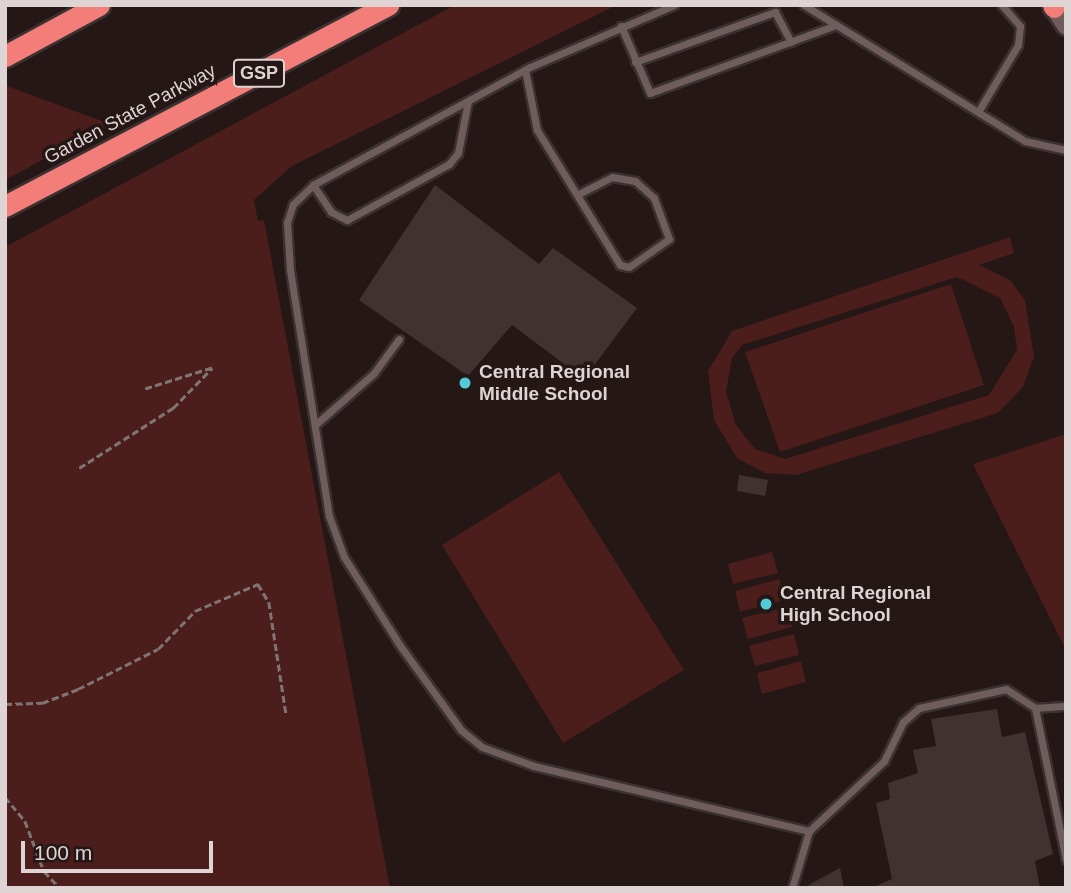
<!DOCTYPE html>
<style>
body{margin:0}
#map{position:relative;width:1071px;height:893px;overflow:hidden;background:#241716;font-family:Arial,sans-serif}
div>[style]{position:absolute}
.green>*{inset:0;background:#4b1d1b}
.building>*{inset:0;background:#413231}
.path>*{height:2.5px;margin-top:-1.25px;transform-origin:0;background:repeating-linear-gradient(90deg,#807473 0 7px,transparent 0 10.5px)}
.roads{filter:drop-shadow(2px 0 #3b3131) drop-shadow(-2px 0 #3b3131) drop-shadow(0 2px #3b3131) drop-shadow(0 -2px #3b3131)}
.lane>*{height:7px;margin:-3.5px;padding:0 3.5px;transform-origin:3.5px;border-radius:3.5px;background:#6e5d5c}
.secondary>*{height:19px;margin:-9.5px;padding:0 9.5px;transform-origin:9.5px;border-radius:9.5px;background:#6e5d5c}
.highway>*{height:21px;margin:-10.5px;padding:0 10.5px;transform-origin:10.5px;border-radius:10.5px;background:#f37d78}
.dots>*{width:19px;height:19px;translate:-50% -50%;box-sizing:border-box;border:4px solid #241716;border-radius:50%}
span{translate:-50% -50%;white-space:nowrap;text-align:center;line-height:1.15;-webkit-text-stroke:7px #241716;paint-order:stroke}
.shield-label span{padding:2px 5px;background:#241716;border:2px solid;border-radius:5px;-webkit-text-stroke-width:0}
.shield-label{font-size:18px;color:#ded4d3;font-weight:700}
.street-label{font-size:19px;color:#ded4d3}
.poi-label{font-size:19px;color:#ded4d3;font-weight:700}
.left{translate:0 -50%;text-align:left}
.frame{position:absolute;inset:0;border:7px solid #ded4d3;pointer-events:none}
.scale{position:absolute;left:21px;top:841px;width:192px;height:32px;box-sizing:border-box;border:4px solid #ded4d3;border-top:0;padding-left:9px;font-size:21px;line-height:24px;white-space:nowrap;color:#ded4d3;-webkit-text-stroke:5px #241716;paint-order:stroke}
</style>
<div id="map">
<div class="green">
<div style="clip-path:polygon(455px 5px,617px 5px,292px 166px,254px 200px,258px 221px,264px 220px,390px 888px,5px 888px,5px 247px)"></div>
<div style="clip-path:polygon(5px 87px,7px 86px,110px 124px,5px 180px)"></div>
<div style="clip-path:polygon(evenodd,1010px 237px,1014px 253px,979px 265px,1010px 280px,1025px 300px,1034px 357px,1023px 387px,998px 413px,796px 475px,765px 473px,737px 458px,714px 420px,708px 371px,732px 331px,1010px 237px,957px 277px,1000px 298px,1014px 327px,1017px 350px,989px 395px,785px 459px,755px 449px,736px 425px,726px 392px,732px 358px,742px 345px,957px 277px)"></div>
<div style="clip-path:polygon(951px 284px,984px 385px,780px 452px,745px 352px)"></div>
<div style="clip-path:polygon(1066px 434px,1066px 650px,973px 464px)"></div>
<div style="clip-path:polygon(559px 472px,684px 670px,563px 743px,442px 545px)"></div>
<div style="clip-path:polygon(772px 552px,778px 573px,733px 584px,728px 564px)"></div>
<div style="clip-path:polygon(779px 579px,785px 600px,740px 612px,735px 591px)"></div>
<div style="clip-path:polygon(787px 607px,792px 627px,748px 639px,742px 618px)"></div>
<div style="clip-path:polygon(794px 634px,799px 655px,755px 666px,749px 646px)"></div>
<div style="clip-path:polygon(801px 661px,806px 682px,762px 694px,757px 673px)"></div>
</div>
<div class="building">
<div style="clip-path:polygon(435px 185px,539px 264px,553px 248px,637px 308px,584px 379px,512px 325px,468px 376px,359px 300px)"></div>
<div style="clip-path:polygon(739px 475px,768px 480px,765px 496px,737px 491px)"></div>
<div style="clip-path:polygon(997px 709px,1002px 737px,1025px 732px,1053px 854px,1035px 861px,1040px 888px,872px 888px,892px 879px,876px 803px,890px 799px,888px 783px,918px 773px,913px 750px,936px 746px,931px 719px)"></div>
<div style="clip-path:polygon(840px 868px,844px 888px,803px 888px)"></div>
</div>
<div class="path">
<div style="left:79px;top:468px;width:112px;rotate:-32.6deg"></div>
<div style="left:173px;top:408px;width:56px;rotate:-45.7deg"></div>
<div style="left:212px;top:368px;width:70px;rotate:162.6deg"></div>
<div style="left:5px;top:704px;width:37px;rotate:-2deg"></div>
<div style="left:42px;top:703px;width:39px;rotate:-21deg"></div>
<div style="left:78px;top:689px;width:89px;rotate:-26.6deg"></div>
<div style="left:158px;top:649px;width:53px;rotate:-45.8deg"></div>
<div style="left:195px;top:611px;width:69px;rotate:-23.2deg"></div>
<div style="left:258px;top:584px;width:21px;rotate:59deg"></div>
<div style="left:269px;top:602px;width:112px;rotate:81.3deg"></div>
<div style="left:5px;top:797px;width:31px;rotate:50deg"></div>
<div style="left:25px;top:821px;width:53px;rotate:69.2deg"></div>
<div style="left:44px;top:871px;width:23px;rotate:47deg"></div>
</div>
<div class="roads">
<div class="lane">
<div style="left:674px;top:5px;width:157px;rotate:156.7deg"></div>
<div style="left:530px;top:67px;width:247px;rotate:151.5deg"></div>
<div style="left:313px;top:185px;width:28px;rotate:136deg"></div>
<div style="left:293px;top:204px;width:20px;rotate:108deg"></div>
<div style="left:287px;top:223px;width:47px;rotate:86.3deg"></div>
<div style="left:290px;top:270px;width:249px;rotate:81deg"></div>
<div style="left:329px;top:516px;width:44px;rotate:69.9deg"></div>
<div style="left:344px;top:557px;width:107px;rotate:57.7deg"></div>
<div style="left:401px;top:647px;width:102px;rotate:54.1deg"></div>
<div style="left:461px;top:730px;width:27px;rotate:39deg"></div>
<div style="left:482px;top:747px;width:55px;rotate:20.1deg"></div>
<div style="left:534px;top:766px;width:283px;rotate:13.3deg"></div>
<div style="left:804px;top:5px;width:259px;rotate:31.6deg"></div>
<div style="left:1025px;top:141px;width:42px;rotate:12.4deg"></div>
<div style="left:621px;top:26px;width:73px;rotate:66.6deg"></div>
<div style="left:650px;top:93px;width:198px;rotate:-20.1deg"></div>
<div style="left:635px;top:62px;width:149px;rotate:-19.7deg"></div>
<div style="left:775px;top:12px;width:34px;rotate:62deg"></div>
<div style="left:525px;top:70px;width:61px;rotate:78.7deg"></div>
<div style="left:537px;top:130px;width:158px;rotate:58.4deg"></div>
<div style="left:620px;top:265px;width:9px;rotate:13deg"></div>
<div style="left:629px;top:267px;width:49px;rotate:-35deg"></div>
<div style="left:669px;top:239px;width:44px;rotate:-110.1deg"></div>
<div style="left:654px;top:198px;width:25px;rotate:-138deg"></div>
<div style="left:635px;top:181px;width:23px;rotate:-170deg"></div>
<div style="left:612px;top:177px;width:39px;rotate:153deg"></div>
<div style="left:978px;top:112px;width:78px;rotate:-59.2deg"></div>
<div style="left:1018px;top:45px;width:19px;rotate:-84deg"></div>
<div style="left:1020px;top:26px;width:28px;rotate:-131deg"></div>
<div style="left:313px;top:185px;width:32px;rotate:56deg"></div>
<div style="left:331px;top:212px;width:18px;rotate:27deg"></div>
<div style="left:347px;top:220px;width:116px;rotate:-28.8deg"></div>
<div style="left:449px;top:164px;width:14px;rotate:-51deg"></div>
<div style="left:458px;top:153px;width:53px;rotate:-79.1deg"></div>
<div style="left:315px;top:425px;width:79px;rotate:-41.4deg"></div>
<div style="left:374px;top:373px;width:42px;rotate:-53.7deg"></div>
<div style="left:1035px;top:708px;width:155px;rotate:78.5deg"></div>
<div style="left:792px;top:888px;width:59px;rotate:-73.4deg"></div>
<div style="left:809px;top:831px;width:103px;rotate:-43deg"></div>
<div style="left:884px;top:761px;width:43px;rotate:-64deg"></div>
<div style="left:903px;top:722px;width:21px;rotate:-41deg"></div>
<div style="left:919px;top:708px;width:89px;rotate:-12.3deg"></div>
<div style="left:1006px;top:689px;width:35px;rotate:33deg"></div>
<div style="left:1035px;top:708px;width:31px;rotate:-4deg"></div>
</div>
<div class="secondary">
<div style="left:1053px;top:5px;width:24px;rotate:57deg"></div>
</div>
<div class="highway">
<div style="left:1053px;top:5px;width:2px;rotate:63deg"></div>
<div style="left:5px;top:56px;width:107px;rotate:-28.5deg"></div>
<div style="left:5px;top:206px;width:433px;rotate:-27.7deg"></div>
</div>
</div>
<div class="dots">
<div style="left:465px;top:383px;background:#52cbd7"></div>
<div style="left:766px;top:604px;background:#52cbd7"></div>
</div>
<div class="shield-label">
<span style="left:259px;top:73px">GSP</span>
</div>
<div class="street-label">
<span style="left:130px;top:114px;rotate:-28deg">Garden State Parkway</span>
</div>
<div class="poi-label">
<span class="left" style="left:479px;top:383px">Central Regional<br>Middle School</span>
<span class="left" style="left:780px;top:604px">Central Regional<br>High School</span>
</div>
<div class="frame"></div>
<div class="scale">100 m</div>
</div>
